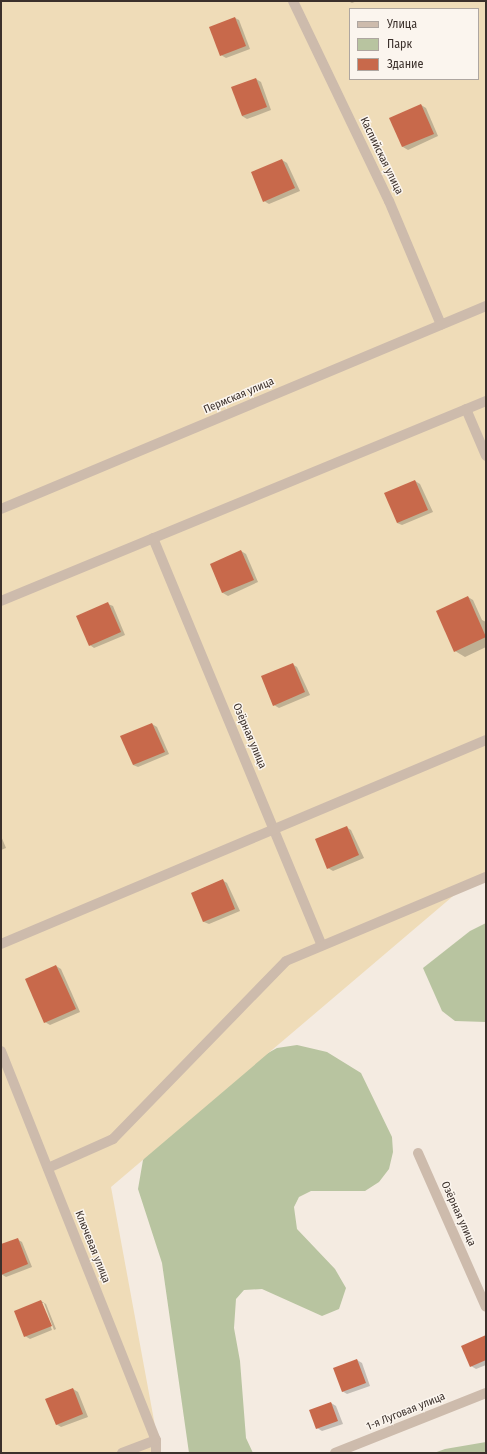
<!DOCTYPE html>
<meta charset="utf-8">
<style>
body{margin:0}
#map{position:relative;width:487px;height:1454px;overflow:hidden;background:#f4ebe1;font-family:"Fira Sans Condensed",sans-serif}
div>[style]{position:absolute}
.green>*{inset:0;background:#b8c4a0}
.sand>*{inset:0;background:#efdcb8}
.shadow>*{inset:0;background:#0003}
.building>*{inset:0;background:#c8694b}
.minor>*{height:10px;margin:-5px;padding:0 5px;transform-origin:5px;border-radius:5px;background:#cdbbac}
span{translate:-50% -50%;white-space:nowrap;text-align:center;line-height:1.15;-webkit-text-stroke:3px #fbf5ee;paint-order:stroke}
.street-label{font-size:11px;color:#3b302b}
.frame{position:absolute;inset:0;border:2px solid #3b302b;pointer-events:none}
.legend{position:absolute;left:349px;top:8px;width:130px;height:72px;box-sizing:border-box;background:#fbf5ee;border:1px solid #aea6a0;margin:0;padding:5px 7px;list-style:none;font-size:12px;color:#3b302b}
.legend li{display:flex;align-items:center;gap:8px;height:20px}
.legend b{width:20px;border:1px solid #aea6a0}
</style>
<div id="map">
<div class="green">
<div style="clip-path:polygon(486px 923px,486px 1022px,455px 1021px,442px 1011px,423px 968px,470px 931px)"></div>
<div style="clip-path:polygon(297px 1045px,327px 1052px,361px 1073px,392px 1137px,393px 1152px,389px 1169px,379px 1182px,365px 1191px,311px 1191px,299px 1197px,294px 1207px,297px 1229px,335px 1269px,346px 1288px,339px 1309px,322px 1316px,262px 1289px,244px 1290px,236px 1299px,234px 1328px,240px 1361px,246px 1438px,253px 1453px,189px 1453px,162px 1263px,138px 1189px,143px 1160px,153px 1141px,234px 1072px,277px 1048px)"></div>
<div style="clip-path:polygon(486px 1442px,486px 1453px,434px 1453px,445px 1449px)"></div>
</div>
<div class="sand">
<div style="clip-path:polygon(evenodd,1px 1px,486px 1px,486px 878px,459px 891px,111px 1187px,160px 1453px,1px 1453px,1px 1px,350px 9px,478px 9px,478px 79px,350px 79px,350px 9px)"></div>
</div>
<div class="shadow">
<div style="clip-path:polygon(348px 1px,357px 1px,352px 3px)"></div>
<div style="clip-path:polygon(235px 18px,239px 20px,250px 49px,226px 58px,221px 55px)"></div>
<div style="clip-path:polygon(256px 79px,261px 82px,271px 110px,247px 119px,242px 116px)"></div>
<div style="clip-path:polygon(421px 105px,426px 108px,438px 136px,408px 150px,403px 147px,391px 119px)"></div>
<div style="clip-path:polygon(282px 160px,287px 163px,300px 191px,269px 204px,264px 201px)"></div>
<div style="clip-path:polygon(415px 481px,420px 484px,433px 512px,402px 525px,397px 523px)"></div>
<div style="clip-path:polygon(241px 551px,246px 554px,258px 582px,228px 596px,223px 593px,211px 565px)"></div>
<div style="clip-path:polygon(468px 597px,473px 600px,482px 620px,486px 622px,486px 647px,465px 657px,455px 651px)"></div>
<div style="clip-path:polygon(108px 604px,113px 606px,125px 635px,94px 648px,90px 645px)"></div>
<div style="clip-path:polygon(292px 664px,297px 667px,310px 695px,279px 708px,274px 705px)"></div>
<div style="clip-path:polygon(152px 724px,157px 727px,169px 754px,138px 767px,133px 765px)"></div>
<div style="clip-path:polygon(346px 827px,351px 830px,364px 858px,333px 871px,328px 868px)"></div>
<div style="clip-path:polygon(1px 836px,6px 848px,1px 850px)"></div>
<div style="clip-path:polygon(222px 880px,227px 883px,240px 911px,209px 924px,204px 922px,192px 893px)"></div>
<div style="clip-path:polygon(56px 966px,61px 969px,80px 1012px,50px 1025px,45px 1022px)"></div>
<div style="clip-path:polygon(17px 1239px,22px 1242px,32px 1267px,6px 1277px,1px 1274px,1px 1245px)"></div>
<div style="clip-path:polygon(41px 1301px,46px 1304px,56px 1329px,54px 1330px,44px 1303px,42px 1303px,52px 1330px,30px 1339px,25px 1336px)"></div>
<div style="clip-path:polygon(486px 1336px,486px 1365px,476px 1369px,471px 1366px)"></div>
<div style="clip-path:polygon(357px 1360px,362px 1363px,370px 1386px,347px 1394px,342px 1391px)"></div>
<div style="clip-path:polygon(73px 1389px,78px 1392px,88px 1417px,61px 1427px,56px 1424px)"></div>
<div style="clip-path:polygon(331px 1403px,336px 1406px,343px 1424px,322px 1431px,317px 1428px)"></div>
</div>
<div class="building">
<div style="clip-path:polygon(235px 17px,246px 46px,220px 56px,209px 27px)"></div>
<div style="clip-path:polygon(256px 78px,267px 107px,242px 116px,231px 87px)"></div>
<div style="clip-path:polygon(421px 104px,434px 134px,402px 147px,389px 118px)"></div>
<div style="clip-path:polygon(282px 159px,295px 188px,263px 202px,251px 172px)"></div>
<div style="clip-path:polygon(415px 480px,428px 510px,397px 523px,384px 493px)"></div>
<div style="clip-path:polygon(241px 550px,254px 580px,222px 593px,210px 564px)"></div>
<div style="clip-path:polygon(468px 596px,486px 637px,454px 652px,436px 611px)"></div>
<div style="clip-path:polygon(108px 602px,121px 632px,89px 646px,76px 616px)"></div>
<div style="clip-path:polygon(293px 663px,305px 692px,273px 706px,261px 676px)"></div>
<div style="clip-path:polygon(152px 723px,165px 752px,133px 765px,120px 736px)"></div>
<div style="clip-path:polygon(347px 826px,359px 855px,327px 869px,315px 839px)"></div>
<div style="clip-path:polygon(223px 879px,235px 909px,203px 922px,191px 893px)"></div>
<div style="clip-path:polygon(56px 965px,76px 1009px,44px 1023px,25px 979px)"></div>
<div style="clip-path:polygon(18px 1238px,28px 1264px,1px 1275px,1px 1244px)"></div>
<div style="clip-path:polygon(41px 1300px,52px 1326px,24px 1337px,14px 1311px)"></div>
<div style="clip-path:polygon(486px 1335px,486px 1360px,470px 1367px,461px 1346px)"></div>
<div style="clip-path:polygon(357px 1359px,366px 1383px,342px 1392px,333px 1368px)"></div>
<div style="clip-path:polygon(73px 1388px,83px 1414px,56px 1425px,45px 1399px)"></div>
<div style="clip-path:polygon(331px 1402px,338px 1421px,316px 1429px,309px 1410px)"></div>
</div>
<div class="minor">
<div style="left:293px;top:1px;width:222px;rotate:64.4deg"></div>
<div style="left:389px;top:201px;width:134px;rotate:67.2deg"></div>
<div style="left:466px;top:409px;width:51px;rotate:66.9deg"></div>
<div style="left:1px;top:509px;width:526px;rotate:-22.71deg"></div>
<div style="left:153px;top:538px;width:441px;rotate:67.5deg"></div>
<div style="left:1px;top:601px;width:525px;rotate:-22.41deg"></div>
<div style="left:1px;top:944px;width:526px;rotate:-22.81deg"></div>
<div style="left:1px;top:1051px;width:419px;rotate:68.3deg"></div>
<div style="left:156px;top:1440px;width:13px;rotate:90deg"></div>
<div style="left:418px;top:1153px;width:168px;rotate:66.2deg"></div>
<div style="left:48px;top:1168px;width:71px;rotate:-24deg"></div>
<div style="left:113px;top:1139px;width:248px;rotate:-45.8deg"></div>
<div style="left:286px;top:961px;width:217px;rotate:-22.8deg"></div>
<div style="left:122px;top:1453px;width:36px;rotate:-21deg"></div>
<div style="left:335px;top:1453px;width:162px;rotate:-21.7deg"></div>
</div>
<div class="street-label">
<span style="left:381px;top:156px;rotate:64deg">Каспийская улица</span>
<span style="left:239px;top:396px;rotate:-23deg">Пермская улица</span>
<span style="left:249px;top:736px;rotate:67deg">Озёрная улица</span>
<span style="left:458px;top:1214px;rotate:66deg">Озёрная улица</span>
<span style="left:92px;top:1247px;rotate:68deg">Ключевая улица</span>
<span style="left:406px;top:1412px;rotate:-22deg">1-я Луговая улица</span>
</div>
<div class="frame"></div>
<ul class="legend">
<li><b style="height:5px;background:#cdbbac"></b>Улица</li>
<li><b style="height:11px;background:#b8c4a0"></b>Парк</li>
<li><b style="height:11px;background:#c8694b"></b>Здание</li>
</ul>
</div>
